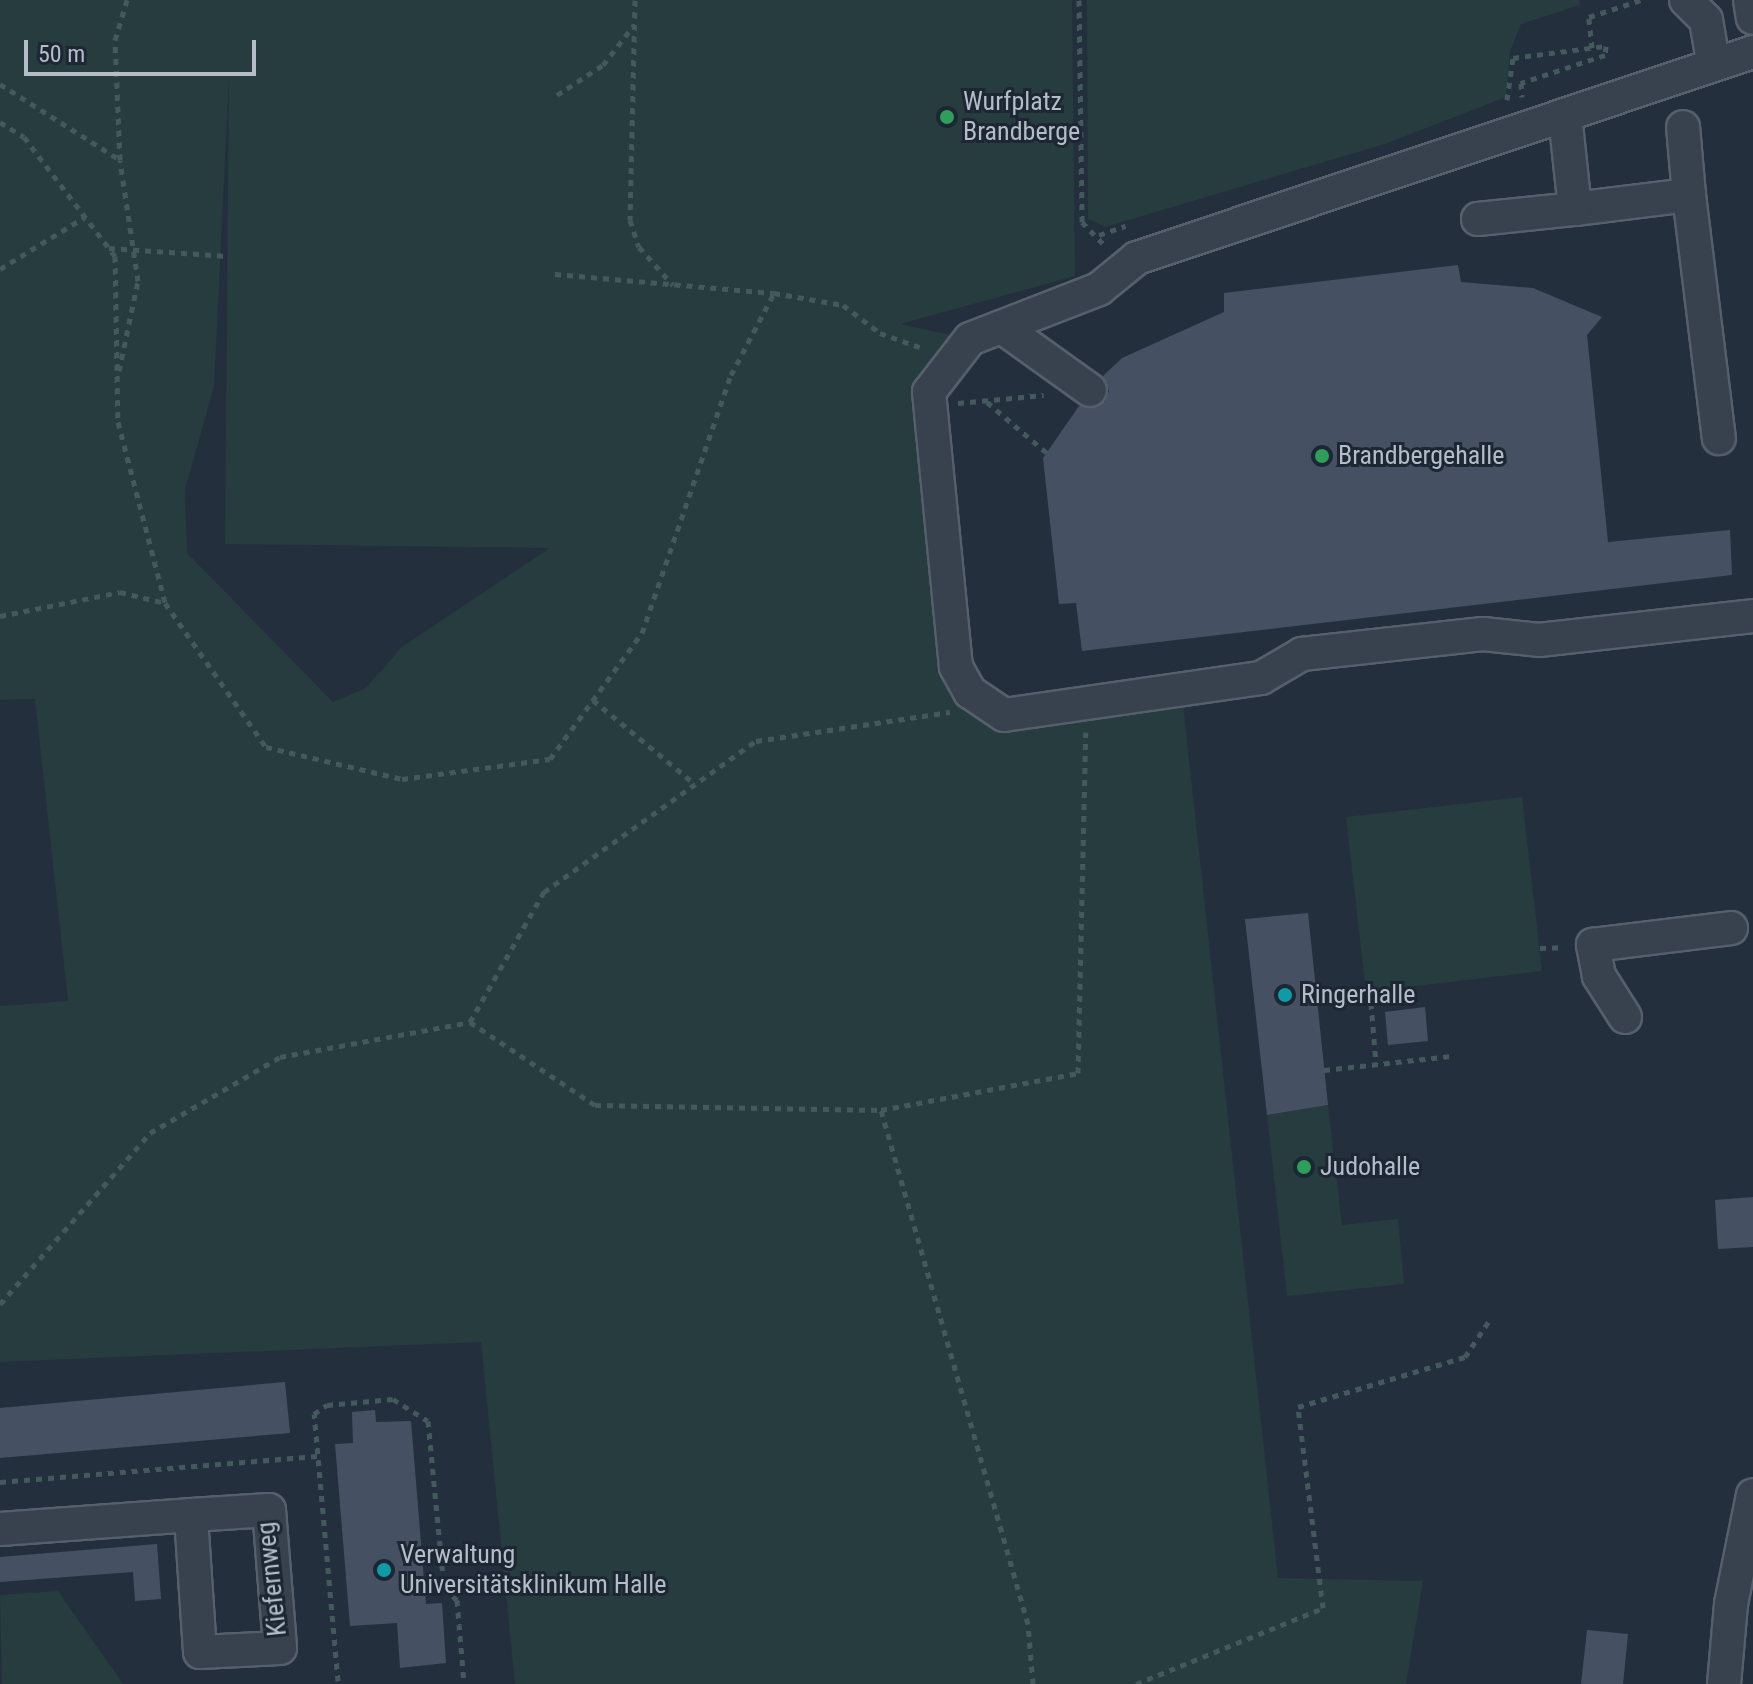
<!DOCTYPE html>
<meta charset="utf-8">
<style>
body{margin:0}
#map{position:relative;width:1753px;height:1684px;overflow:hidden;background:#242f3e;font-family:"Roboto Condensed",sans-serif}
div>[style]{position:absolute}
.green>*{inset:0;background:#263c3f}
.building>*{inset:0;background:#455162}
.path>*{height:5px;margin-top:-2.5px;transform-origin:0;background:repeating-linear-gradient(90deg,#44595c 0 6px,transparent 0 12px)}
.roads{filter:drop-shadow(2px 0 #565f6c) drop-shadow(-2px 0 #565f6c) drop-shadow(0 2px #565f6c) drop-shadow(0 -2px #565f6c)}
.minor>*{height:32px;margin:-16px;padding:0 16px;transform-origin:16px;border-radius:16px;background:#38414e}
.dots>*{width:22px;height:22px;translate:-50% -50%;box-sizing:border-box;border:4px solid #1d2633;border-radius:50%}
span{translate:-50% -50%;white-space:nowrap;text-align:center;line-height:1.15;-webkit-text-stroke:6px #1d2633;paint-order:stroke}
.poi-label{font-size:26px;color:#b4bcc9}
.left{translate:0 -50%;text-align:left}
.street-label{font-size:26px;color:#b4bcc9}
.scale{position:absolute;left:24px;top:40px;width:232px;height:36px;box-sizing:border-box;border:4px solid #b4bcc9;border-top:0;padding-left:10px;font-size:24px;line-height:28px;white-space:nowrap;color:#b4bcc9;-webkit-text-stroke:6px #1d2633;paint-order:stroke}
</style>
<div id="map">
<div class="green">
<div style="clip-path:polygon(evenodd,0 0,1072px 0,1075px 276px,900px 324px,970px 339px,929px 392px,956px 667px,1005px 715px,1182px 695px,1278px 1578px,1423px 1581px,1406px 1684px,515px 1684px,481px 1342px,0 1362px,0 1006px,68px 1001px,35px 699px,0 700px,0 0,229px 76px,225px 544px,550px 548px,402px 647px,366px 688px,333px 702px,187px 553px,185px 489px,214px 387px,229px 76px)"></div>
<div style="clip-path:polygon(1087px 0,1579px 0,1580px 5px,1521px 24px,1510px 51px,1506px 97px,1385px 144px,1105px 227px,1088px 219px)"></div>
<div style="clip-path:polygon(1522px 797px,1542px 971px,1366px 992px,1346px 817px)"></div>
<div style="clip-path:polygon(1328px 1105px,1342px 1225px,1398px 1219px,1404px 1284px,1287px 1296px,1267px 1115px)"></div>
<div style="clip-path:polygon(58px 1591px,123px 1684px,2px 1684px,0 1595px)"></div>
</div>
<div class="building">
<div style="clip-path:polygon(1458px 265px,1461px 282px,1533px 288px,1602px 317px,1587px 335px,1608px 542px,1730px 530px,1732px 575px,1082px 651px,1076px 603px,1059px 604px,1043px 458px,1079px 406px,1105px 402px,1109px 391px,1103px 376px,1122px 358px,1224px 312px,1224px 293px)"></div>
<div style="clip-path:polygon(1308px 913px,1328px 1105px,1267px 1115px,1245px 919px)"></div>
<div style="clip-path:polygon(1425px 1007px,1428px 1041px,1388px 1045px,1385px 1012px)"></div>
<div style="clip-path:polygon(1753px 1197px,1753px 1247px,1718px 1249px,1715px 1200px)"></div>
<div style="clip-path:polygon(285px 1382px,290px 1433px,0 1458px,0 1408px)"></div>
<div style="clip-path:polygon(375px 1410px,376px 1422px,411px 1421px,426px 1604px,442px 1603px,446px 1663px,400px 1668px,397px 1623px,350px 1626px,335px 1444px,353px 1443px,352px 1412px)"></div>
<div style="clip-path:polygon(157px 1544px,161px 1599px,135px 1601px,133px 1572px,0 1582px,0 1557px)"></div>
<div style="clip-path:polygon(1587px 1630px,1628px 1634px,1623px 1684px,1581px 1684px)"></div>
</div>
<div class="path">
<div style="left:635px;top:0;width:220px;rotate:91.3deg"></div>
<div style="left:630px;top:220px;width:28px;rotate:72deg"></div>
<div style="left:639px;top:247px;width:51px;rotate:48.2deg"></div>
<div style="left:1079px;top:0;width:222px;rotate:89.2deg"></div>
<div style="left:1082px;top:222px;width:32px;rotate:46deg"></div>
<div style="left:1592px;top:48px;width:31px;rotate:-96deg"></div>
<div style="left:1589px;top:17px;width:55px;rotate:-18.1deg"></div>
<div style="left:0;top:84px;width:142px;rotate:32.3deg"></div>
<div style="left:557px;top:95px;width:55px;rotate:-33.1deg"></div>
<div style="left:603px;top:65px;width:51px;rotate:-52.2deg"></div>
<div style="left:1507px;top:100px;width:42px;rotate:-81.9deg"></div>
<div style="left:1513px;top:58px;width:94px;rotate:-7.4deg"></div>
<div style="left:1606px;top:46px;width:9px;rotate:96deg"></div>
<div style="left:1605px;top:55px;width:89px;rotate:161.6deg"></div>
<div style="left:1521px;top:83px;width:14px;rotate:86deg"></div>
<div style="left:0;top:122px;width:28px;rotate:32deg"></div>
<div style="left:24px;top:137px;width:150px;rotate:52.6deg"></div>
<div style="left:115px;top:256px;width:166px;rotate:89deg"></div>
<div style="left:118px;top:422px;width:187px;rotate:75.4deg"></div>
<div style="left:165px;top:603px;width:176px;rotate:55deg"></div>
<div style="left:266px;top:747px;width:140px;rotate:13.2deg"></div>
<div style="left:402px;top:779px;width:149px;rotate:-7.7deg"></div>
<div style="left:550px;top:759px;width:156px;rotate:-53.9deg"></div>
<div style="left:642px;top:633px;width:273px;rotate:-71deg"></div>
<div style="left:731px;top:375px;width:93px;rotate:-62.3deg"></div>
<div style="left:774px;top:293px;width:70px;rotate:9.9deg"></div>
<div style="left:843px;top:305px;width:46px;rotate:37.1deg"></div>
<div style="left:880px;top:333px;width:48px;rotate:19.6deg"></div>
<div style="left:1099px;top:235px;width:28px;rotate:-19deg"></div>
<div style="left:109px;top:248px;width:119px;rotate:3.8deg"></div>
<div style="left:0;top:269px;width:100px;rotate:-31.5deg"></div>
<div style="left:555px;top:274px;width:220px;rotate:5deg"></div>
<div style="left:119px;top:371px;width:92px;rotate:-78.1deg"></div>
<div style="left:138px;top:281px;width:122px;rotate:-98.5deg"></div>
<div style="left:120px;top:160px;width:120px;rotate:-92.4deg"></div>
<div style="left:115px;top:40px;width:42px;rotate:-73.3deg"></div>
<div style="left:987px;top:402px;width:79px;rotate:40.4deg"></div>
<div style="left:958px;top:403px;width:86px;rotate:-5.3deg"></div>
<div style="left:0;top:616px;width:122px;rotate:-11.3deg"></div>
<div style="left:120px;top:592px;width:46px;rotate:13.7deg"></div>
<div style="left:593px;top:700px;width:132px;rotate:39.5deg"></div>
<div style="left:1540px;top:948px;width:23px;rotate:-2deg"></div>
<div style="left:1370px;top:991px;width:73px;rotate:85.3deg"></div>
<div style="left:470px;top:1022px;width:150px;rotate:-60.4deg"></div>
<div style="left:544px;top:892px;width:260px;rotate:-35.5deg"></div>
<div style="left:756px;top:741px;width:196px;rotate:-8.5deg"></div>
<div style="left:1324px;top:1070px;width:128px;rotate:-6.3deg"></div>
<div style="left:0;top:1304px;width:227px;rotate:-48.7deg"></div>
<div style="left:150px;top:1133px;width:151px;rotate:-30.3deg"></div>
<div style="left:280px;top:1057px;width:193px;rotate:-10.4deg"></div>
<div style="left:470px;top:1022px;width:150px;rotate:33.6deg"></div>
<div style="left:595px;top:1105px;width:286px;rotate:1deg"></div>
<div style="left:0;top:1482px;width:318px;rotate:-4.7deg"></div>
<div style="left:338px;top:1681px;width:268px;rotate:-95.1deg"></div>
<div style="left:314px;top:1414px;width:16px;rotate:-35deg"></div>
<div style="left:327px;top:1405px;width:66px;rotate:-5.2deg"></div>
<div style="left:393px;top:1399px;width:41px;rotate:32.2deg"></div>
<div style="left:428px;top:1421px;width:168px;rotate:84.5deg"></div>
<div style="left:444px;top:1588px;width:18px;rotate:43deg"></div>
<div style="left:457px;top:1600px;width:84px;rotate:85.2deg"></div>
<div style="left:1033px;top:1684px;width:60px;rotate:-94.8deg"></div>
<div style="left:1028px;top:1624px;width:535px;rotate:-105.96deg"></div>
<div style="left:881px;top:1110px;width:200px;rotate:-10.6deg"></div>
<div style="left:1078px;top:1073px;width:341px;rotate:-88.7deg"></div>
<div style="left:1136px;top:1684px;width:202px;rotate:-22.1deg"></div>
<div style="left:1323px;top:1608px;width:203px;rotate:-97.1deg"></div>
<div style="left:1298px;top:1407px;width:174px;rotate:-16.7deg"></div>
<div style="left:1465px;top:1357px;width:43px;rotate:-56.3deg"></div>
</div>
<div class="roads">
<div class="minor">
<div style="left:1686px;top:0;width:28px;rotate:45deg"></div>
<div style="left:1706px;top:20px;width:42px;rotate:80.3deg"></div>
<div style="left:1750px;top:0;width:18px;rotate:81deg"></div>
<div style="left:1753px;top:52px;width:650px;rotate:161.51deg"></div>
<div style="left:1137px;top:258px;width:49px;rotate:140.8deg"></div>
<div style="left:1099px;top:289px;width:138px;rotate:158.8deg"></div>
<div style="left:970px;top:339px;width:67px;rotate:127.7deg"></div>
<div style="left:929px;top:392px;width:276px;rotate:84.4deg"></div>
<div style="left:956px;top:667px;width:29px;rotate:61deg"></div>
<div style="left:970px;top:692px;width:41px;rotate:34.1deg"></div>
<div style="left:1004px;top:715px;width:260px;rotate:-8.2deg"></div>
<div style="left:1261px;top:678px;width:48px;rotate:-30.3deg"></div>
<div style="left:1302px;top:654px;width:182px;rotate:-6.3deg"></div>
<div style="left:1483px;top:634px;width:56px;rotate:6.1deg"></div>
<div style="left:1539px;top:640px;width:215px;rotate:-6.4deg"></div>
<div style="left:1689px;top:195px;width:245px;rotate:83deg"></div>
<div style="left:1575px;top:209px;width:115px;rotate:-7deg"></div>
<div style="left:1689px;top:195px;width:68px;rotate:-95deg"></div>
<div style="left:1478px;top:219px;width:98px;rotate:-5.9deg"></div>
<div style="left:1575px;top:209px;width:95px;rotate:-96.1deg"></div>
<div style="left:1002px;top:327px;width:108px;rotate:35.6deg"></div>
<div style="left:1625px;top:1017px;width:49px;rotate:-122.4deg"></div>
<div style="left:1599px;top:976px;width:32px;rotate:-101deg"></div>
<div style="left:1593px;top:945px;width:139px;rotate:-7deg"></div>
<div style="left:0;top:1529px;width:192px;rotate:-4.2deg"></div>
<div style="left:191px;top:1515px;width:78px;rotate:-3.7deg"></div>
<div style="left:269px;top:1510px;width:138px;rotate:85.4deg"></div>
<div style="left:280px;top:1648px;width:80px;rotate:177.1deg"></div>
<div style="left:200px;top:1652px;width:137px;rotate:-93.8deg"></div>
<div style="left:1724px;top:1684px;width:80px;rotate:-85deg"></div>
<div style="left:1731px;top:1604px;width:111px;rotate:-78.6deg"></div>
</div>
</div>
<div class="dots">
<div style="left:947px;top:117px;background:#2e9e5b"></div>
<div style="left:1322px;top:456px;background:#2e9e5b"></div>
<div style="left:1285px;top:995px;background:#0f9aa8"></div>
<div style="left:1304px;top:1167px;background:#2e9e5b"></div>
<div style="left:384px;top:1570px;background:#0f9aa8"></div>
</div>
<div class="poi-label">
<span class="left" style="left:963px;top:117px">Wurfplatz<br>Brandberge</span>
<span class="left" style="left:1338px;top:456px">Brandbergehalle</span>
<span class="left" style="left:1301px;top:995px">Ringerhalle</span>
<span class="left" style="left:1320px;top:1167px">Judohalle</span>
<span class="left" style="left:400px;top:1570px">Verwaltung<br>Universitätsklinikum Halle</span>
</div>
<div class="street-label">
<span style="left:272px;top:1579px;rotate:-96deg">Kiefernweg</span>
</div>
<div class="scale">50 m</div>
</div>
